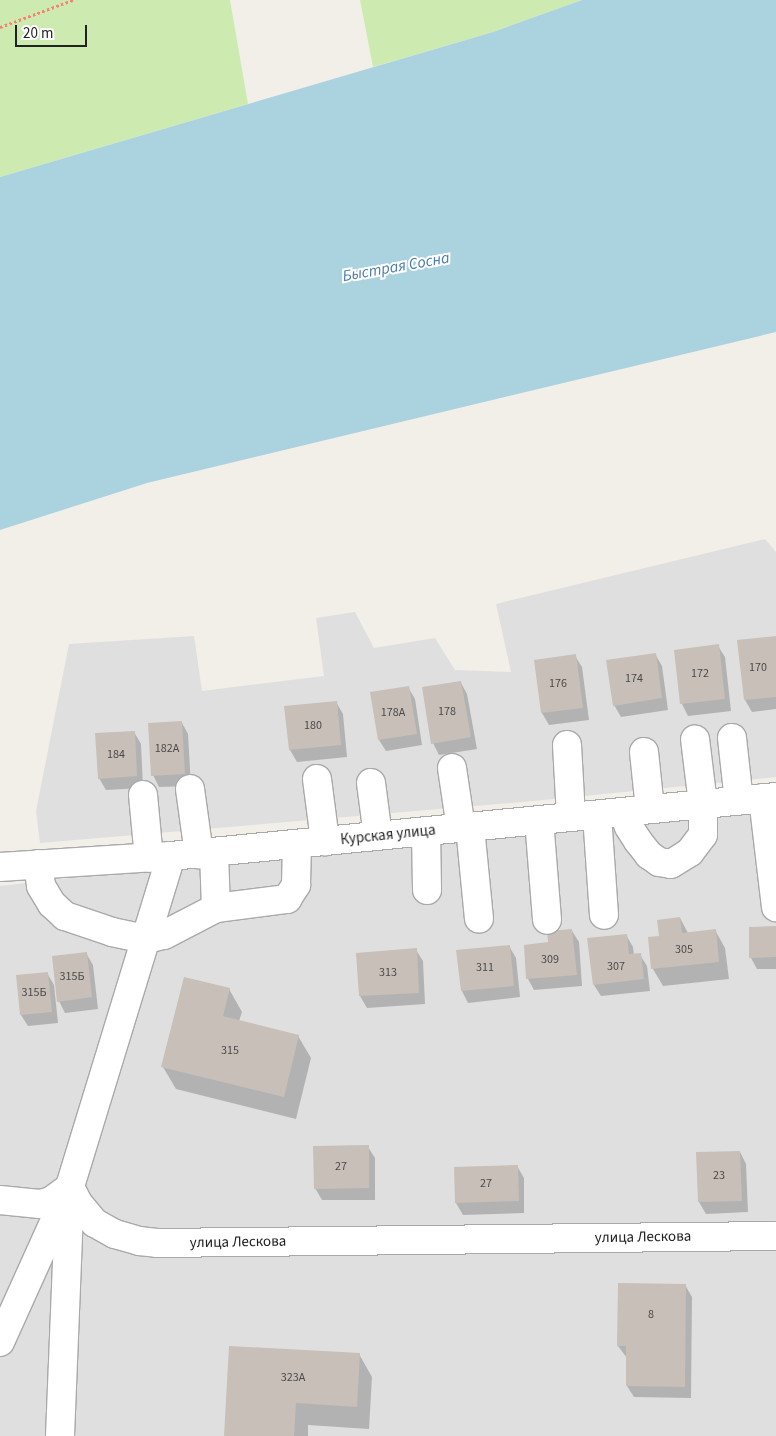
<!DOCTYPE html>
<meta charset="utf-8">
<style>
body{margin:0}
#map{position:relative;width:776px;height:1436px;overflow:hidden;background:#f2efe9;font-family:"Source Sans 3",sans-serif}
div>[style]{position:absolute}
.residential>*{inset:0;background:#e0dfdf}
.grass>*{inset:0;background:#cdebb0}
.water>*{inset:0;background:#aad3df}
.shadow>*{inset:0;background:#0003}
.building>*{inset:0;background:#c7bfb8}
.path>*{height:3px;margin-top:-1.5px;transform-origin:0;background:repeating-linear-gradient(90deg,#fa8072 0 2.5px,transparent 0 5px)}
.roads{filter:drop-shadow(1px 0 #a9a9a9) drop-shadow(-1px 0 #a9a9a9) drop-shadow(0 1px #a9a9a9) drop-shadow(0 -1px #a9a9a9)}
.minor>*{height:28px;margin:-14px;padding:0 14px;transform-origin:14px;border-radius:14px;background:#fff}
span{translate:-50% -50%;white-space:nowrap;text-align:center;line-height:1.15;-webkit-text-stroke:4px #fff;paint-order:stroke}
.number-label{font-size:12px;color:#4b4948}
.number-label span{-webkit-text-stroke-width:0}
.street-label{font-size:15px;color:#222}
.water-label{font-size:16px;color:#4a7aab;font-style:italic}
.scale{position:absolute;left:15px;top:25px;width:72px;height:22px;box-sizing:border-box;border:2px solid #222;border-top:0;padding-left:6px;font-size:15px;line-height:18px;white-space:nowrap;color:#222;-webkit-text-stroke:4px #fff;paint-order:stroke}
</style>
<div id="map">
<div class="residential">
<div style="clip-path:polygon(765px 539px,776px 552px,776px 777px,523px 802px,40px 843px,36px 811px,69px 644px,194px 636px,202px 691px,324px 676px,316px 618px,355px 612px,374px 648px,435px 638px,455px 670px,511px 672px,496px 604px)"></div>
<div style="clip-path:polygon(776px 798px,776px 1436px,0 1436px,0 886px)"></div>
</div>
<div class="grass">
<div style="clip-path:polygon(0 0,230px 0,248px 104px,0 177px)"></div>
<div style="clip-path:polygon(360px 0,582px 0,493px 32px,373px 67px)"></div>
</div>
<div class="water">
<div style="clip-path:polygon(582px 0,776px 0,776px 332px,147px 483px,0 530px,0 177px,493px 32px)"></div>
</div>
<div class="shadow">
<div style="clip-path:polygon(776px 637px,776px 709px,752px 712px,745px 700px,738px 641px)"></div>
<div style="clip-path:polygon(718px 646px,725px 657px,731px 711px,688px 716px,682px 704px,675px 651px)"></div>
<div style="clip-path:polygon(655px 654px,662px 666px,668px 710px,621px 717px,614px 705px)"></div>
<div style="clip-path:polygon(575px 656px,582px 667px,589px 720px,549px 725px,542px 713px,535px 661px)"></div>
<div style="clip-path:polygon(461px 683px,467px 694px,477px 749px,439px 755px,433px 743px)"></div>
<div style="clip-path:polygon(408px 687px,415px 699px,422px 745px,386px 751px,379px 740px)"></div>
<div style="clip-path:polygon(336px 702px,343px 714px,347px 757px,297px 762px,290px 750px)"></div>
<div style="clip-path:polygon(182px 723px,188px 734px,191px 786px,159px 787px,153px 775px)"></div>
<div style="clip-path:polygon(134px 732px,141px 744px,143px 788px,106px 790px,99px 778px)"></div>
<div style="clip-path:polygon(680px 918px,688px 933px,715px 930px,725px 948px,729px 979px,663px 986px,653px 969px,660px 937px)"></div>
<div style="clip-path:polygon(776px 928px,776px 969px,757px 969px,751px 958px)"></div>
<div style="clip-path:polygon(572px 931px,579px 942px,582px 986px,534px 990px,528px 979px)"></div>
<div style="clip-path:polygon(626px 935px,633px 947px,634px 955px,640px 955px,647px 966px,650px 991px,601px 996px,594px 985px)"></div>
<div style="clip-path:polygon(509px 946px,516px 958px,520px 997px,468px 1003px,462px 991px,457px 951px)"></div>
<div style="clip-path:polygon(416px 950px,423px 961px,425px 1004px,367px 1008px,360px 996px,357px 954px)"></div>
<div style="clip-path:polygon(86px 953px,93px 965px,98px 1009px,65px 1013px,59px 1001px)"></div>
<div style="clip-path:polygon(47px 973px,54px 985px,58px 1023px,28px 1026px,21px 1015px)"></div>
<div style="clip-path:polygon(229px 989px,242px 1012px,239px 1021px,298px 1036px,311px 1058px,296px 1119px,176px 1089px,163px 1067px)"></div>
<div style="clip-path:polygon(368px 1147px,375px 1158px,375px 1200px,322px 1200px,315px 1188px)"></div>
<div style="clip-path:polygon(740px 1152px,746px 1164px,748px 1212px,706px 1214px,699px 1202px)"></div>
<div style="clip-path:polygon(517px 1166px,524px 1178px,524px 1213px,463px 1215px,456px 1203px)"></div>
<div style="clip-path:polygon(685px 1285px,692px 1297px,691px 1398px,634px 1397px,627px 1386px,627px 1358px,618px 1346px)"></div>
<div style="clip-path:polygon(359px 1354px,372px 1377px,369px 1429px,308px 1425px,308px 1436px,225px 1436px)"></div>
</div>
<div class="building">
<div style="clip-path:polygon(776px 636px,776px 697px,744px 700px,737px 640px)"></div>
<div style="clip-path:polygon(719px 644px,725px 699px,680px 704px,674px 650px)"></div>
<div style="clip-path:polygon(656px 653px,662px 698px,613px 706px,606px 660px)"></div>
<div style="clip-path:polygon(576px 654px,583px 708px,541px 713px,534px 660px)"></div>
<div style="clip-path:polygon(461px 681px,471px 737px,431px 744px,422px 687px)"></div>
<div style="clip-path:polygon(409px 686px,417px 734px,378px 740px,370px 692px)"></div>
<div style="clip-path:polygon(337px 701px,341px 745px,289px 750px,284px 706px)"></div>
<div style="clip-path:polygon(182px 721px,185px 774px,151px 776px,148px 723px)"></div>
<div style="clip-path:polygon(135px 731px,137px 776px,98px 779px,95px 733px)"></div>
<div style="clip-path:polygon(680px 917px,682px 933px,716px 929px,719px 962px,651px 969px,648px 937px,659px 936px,657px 920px)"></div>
<div style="clip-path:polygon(776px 926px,776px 957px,749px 958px,749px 927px)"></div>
<div style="clip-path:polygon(572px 929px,577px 975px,526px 979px,524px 945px,548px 942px,547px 931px)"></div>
<div style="clip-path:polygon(627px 934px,629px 954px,641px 953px,644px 979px,593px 985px,587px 938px)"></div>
<div style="clip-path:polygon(510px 945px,514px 986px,461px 991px,456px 950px)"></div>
<div style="clip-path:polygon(417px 948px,419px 993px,359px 996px,356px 953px)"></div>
<div style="clip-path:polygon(87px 952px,92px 997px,57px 1002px,52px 956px)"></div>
<div style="clip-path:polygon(48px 972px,52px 1012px,20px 1015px,16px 975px)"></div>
<div style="clip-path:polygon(184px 977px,230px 988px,223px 1016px,299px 1035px,284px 1097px,161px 1067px)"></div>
<div style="clip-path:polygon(369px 1145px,369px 1188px,314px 1189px,313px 1146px)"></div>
<div style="clip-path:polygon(740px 1151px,742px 1201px,698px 1202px,696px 1152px)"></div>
<div style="clip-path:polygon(518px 1165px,519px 1201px,455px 1203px,454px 1167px)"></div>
<div style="clip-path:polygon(618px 1283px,686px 1284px,685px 1387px,626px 1386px,626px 1346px,617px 1346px)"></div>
<div style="clip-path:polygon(229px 1346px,360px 1353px,357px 1407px,296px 1403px,294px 1436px,224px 1436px)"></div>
</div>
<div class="path">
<div style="left:0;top:27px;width:78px;rotate:-20.3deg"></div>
</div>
<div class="roads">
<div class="minor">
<div style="left:732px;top:738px;width:63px;rotate:83.7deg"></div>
<div style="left:567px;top:745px;width:72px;rotate:86.8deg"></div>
<div style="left:644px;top:752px;width:57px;rotate:84deg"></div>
<div style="left:452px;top:768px;width:61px;rotate:81.5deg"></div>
<div style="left:317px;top:779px;width:63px;rotate:82.6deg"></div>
<div style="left:371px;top:783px;width:53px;rotate:82.5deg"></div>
<div style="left:190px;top:789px;width:66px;rotate:82.1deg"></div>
<div style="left:143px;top:795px;width:63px;rotate:84.6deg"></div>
<div style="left:763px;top:798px;width:110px;rotate:83.2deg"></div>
<div style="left:623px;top:812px;width:16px;rotate:68deg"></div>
<div style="left:629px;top:827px;width:17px;rotate:57deg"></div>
<div style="left:638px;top:841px;width:18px;rotate:52deg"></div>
<div style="left:649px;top:855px;width:12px;rotate:35deg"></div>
<div style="left:659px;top:862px;width:12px;rotate:9deg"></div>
<div style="left:671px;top:864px;width:22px;rotate:-32deg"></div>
<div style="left:690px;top:852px;width:21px;rotate:-53deg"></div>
<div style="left:703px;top:835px;width:31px;rotate:-90deg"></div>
<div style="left:703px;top:804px;width:65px;rotate:-97deg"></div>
<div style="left:597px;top:815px;width:100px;rotate:86deg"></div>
<div style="left:539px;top:820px;width:100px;rotate:85.4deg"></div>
<div style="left:470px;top:827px;width:92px;rotate:84.4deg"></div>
<div style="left:426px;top:831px;width:59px;rotate:89deg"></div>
<div style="left:214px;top:852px;width:56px;rotate:88deg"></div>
<div style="left:216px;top:908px;width:72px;rotate:-7.2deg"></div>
<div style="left:287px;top:899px;width:17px;rotate:-57deg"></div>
<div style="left:296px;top:885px;width:41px;rotate:-88.6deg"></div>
<div style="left:171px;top:856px;width:346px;rotate:107deg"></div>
<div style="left:70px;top:1187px;width:18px;rotate:63deg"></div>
<div style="left:78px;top:1203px;width:26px;rotate:50deg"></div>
<div style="left:95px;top:1223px;width:23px;rotate:29deg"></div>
<div style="left:115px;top:1234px;width:25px;rotate:16deg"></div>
<div style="left:139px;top:1241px;width:18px;rotate:6deg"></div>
<div style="left:157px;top:1243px;width:619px;rotate:-0.65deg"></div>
<div style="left:38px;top:864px;width:22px;rotate:82deg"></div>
<div style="left:41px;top:886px;width:21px;rotate:59deg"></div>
<div style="left:52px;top:904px;width:18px;rotate:43deg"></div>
<div style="left:65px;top:916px;width:50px;rotate:18.8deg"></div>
<div style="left:112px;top:932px;width:35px;rotate:12deg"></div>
<div style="left:146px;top:939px;width:18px;rotate:-13deg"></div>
<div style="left:164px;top:935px;width:59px;rotate:-27.4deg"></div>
<div style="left:0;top:867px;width:171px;rotate:-3.7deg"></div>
<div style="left:171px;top:856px;width:608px;rotate:-5.57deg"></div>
<div style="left:0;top:1200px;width:40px;rotate:5.7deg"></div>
<div style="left:40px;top:1204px;width:11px;rotate:-15deg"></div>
<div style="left:51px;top:1201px;width:24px;rotate:-36deg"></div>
<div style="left:0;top:1342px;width:156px;rotate:-65.7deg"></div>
<div style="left:60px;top:1436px;width:249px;rotate:-87.7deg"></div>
</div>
</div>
<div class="number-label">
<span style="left:758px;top:668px">170</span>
<span style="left:700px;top:674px">172</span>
<span style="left:634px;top:679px">174</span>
<span style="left:558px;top:684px">176</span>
<span style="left:447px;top:712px">178</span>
<span style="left:393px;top:713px">178А</span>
<span style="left:313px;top:726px">180</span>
<span style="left:167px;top:749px">182А</span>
<span style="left:116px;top:755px">184</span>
<span style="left:684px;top:950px">305</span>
<span style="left:550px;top:960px">309</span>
<span style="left:616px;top:967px">307</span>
<span style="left:485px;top:968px">311</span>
<span style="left:388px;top:973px">313</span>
<span style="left:72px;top:977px">315Б</span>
<span style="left:34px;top:993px">315Б</span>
<span style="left:230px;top:1051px">315</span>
<span style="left:341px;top:1167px">27</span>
<span style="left:719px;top:1176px">23</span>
<span style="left:486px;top:1184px">27</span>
<span style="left:651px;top:1315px">8</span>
<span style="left:293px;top:1378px">323А</span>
</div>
<div class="street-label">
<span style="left:388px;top:835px;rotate:-6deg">Курская улица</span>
<span style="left:643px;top:1237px;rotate:-1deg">улица Лескова</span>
<span style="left:238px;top:1242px;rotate:-1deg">улица Лескова</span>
</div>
<div class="water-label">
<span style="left:396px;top:267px;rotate:-10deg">Быстрая Сосна</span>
</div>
<div class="scale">20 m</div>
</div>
